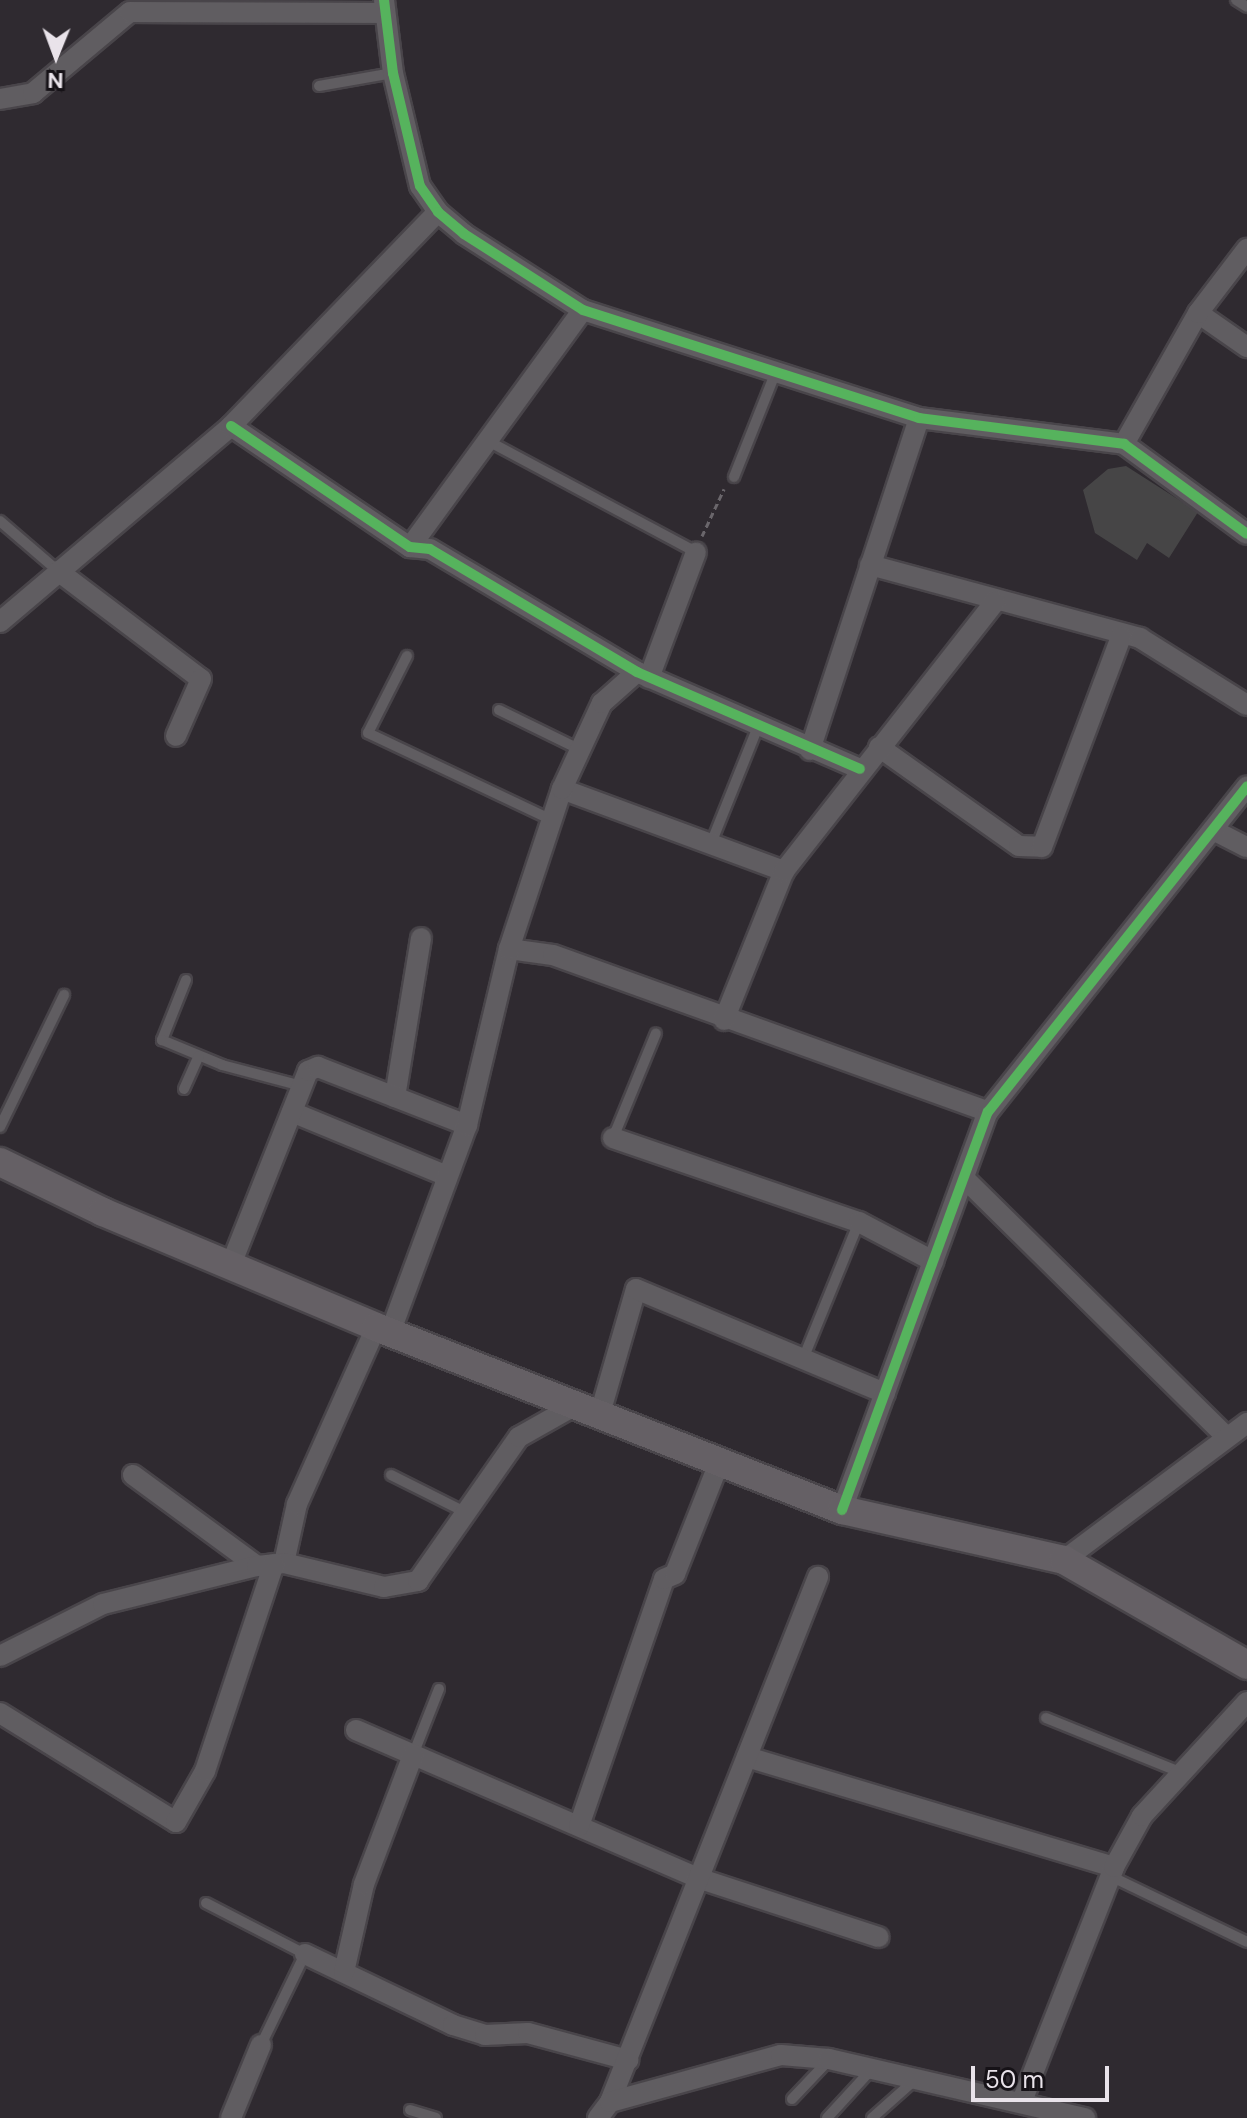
<!DOCTYPE html>
<style>
body{margin:0}
#map{position:relative;width:1247px;height:2118px;overflow:hidden;background:#2f2a30;font-family:"DM Sans",sans-serif}
div>[style]{position:absolute}
.building>*{inset:0;background:#464546}
.path>*{height:3px;margin-top:-1.5px;transform-origin:0;background:repeating-linear-gradient(90deg,#6a666b 0 6px,transparent 0 10px)}
.roads{filter:drop-shadow(2px 0 #49454a) drop-shadow(-2px 0 #49454a) drop-shadow(0 2px #49454a) drop-shadow(0 -2px #49454a)}
.lane>*{height:10px;margin:-5px;padding:0 5px;transform-origin:5px;border-radius:5px;background:#605d61}
.street>*{height:20px;margin:-10px;padding:0 10px;transform-origin:10px;border-radius:10px;background:#605d61}
.secondary>*{height:28px;margin:-14px;padding:0 14px;transform-origin:14px;border-radius:14px;background:#656065}
.cycleway>*{height:10px;margin:-5px;padding:0 5px;transform-origin:5px;border-radius:5px;background:#56b35d}
span{translate:-50% -50%;white-space:nowrap;text-align:center;line-height:1.15;-webkit-text-stroke:8px #161217;paint-order:stroke}
.north{position:absolute;left:16px;top:16px;width:80px;height:80px;-webkit-text-stroke:6px #161217;paint-order:stroke;rotate:181deg;font-size:22px;font-weight:700;line-height:32px;text-align:center;color:#e9e3ea}
.north::after{content:'';display:block;margin:auto;width:28px;height:36px;background:#e9e3ea;clip-path:polygon(50% 0,100% 100%,50% 72%,0 100%)}
.scale{position:absolute;left:971px;top:2066px;width:138px;height:36px;box-sizing:border-box;border:4px solid #e9e3ea;border-top:0;padding-left:10px;font-size:24px;line-height:28px;white-space:nowrap;color:#e9e3ea;-webkit-text-stroke:6px #161217;paint-order:stroke}
</style>
<div id="map">
<div class="building">
<div style="clip-path:polygon(1126px 466px,1198px 512px,1169px 558px,1147px 543px,1137px 560px,1095px 533px,1083px 490px,1108px 469px)"></div>
</div>
<div class="path">
<div style="left:702px;top:536px;width:52px;rotate:-64.9deg"></div>
</div>
<div class="roads">
<div class="lane">
<div style="left:1236px;top:0;width:13px;rotate:32deg"></div>
<div style="left:319px;top:86px;width:75px;rotate:-10deg"></div>
<div style="left:488px;top:441px;width:236px;rotate:28.1deg"></div>
<div style="left:734px;top:477px;width:111px;rotate:-68.3deg"></div>
<div style="left:0;top:521px;width:77px;rotate:40.8deg"></div>
<div style="left:407px;top:656px;width:86px;rotate:116.9deg"></div>
<div style="left:368px;top:733px;width:204px;rotate:25.3deg"></div>
<div style="left:499px;top:710px;width:91px;rotate:26deg"></div>
<div style="left:712px;top:841px;width:121px;rotate:-68.1deg"></div>
<div style="left:186px;top:980px;width:65px;rotate:111.8deg"></div>
<div style="left:162px;top:1040px;width:65px;rotate:22.6deg"></div>
<div style="left:222px;top:1065px;width:83px;rotate:14.7deg"></div>
<div style="left:184px;top:1089px;width:36px;rotate:-66deg"></div>
<div style="left:0;top:1127px;width:147px;rotate:-64.1deg"></div>
<div style="left:613px;top:1138px;width:113px;rotate:-67.7deg"></div>
<div style="left:803px;top:1359px;width:148px;rotate:-67.8deg"></div>
<div style="left:391px;top:1475px;width:83px;rotate:26.6deg"></div>
<div style="left:1046px;top:1718px;width:147px;rotate:22deg"></div>
<div style="left:413px;top:1755px;width:71px;rotate:-68.5deg"></div>
<div style="left:1110px;top:1876px;width:152px;rotate:25.7deg"></div>
<div style="left:206px;top:1903px;width:111px;rotate:27.3deg"></div>
<div style="left:305px;top:1954px;width:101px;rotate:115.8deg"></div>
<div style="left:792px;top:2099px;width:52px;rotate:-46.5deg"></div>
<div style="left:410px;top:2110px;width:27px;rotate:17deg"></div>
<div style="left:827px;top:2118px;width:65px;rotate:-47.5deg"></div>
<div style="left:872px;top:2118px;width:59px;rotate:-41.6deg"></div>
</div>
<div class="street">
<div style="left:384px;top:0;width:74px;rotate:83deg"></div>
<div style="left:393px;top:73px;width:116px;rotate:76.6deg"></div>
<div style="left:420px;top:186px;width:32px;rotate:55deg"></div>
<div style="left:438px;top:212px;width:34px;rotate:40deg"></div>
<div style="left:464px;top:234px;width:141px;rotate:32.6deg"></div>
<div style="left:583px;top:310px;width:353px;rotate:17.8deg"></div>
<div style="left:919px;top:418px;width:207px;rotate:7.2deg"></div>
<div style="left:1124px;top:444px;width:152px;rotate:36.2deg"></div>
<div style="left:0;top:99px;width:34px;rotate:-10deg"></div>
<div style="left:33px;top:93px;width:126px;rotate:-39.9deg"></div>
<div style="left:130px;top:12px;width:254px;rotate:0.2deg"></div>
<div style="left:1198px;top:313px;width:60px;rotate:34.8deg"></div>
<div style="left:231px;top:426px;width:216px;rotate:34.1deg"></div>
<div style="left:410px;top:547px;width:20px;rotate:6deg"></div>
<div style="left:430px;top:549px;width:241px;rotate:30.7deg"></div>
<div style="left:637px;top:672px;width:243px;rotate:23.5deg"></div>
<div style="left:1124px;top:444px;width:150px;rotate:-60.5deg"></div>
<div style="left:1198px;top:313px;width:81px;rotate:-52.6deg"></div>
<div style="left:410px;top:547px;width:293px;rotate:-53.9deg"></div>
<div style="left:870px;top:565px;width:280px;rotate:15.1deg"></div>
<div style="left:1140px;top:638px;width:126px;rotate:32.1deg"></div>
<div style="left:58px;top:571px;width:179px;rotate:37.1deg"></div>
<div style="left:201px;top:679px;width:62px;rotate:113.7deg"></div>
<div style="left:0;top:622px;width:303px;rotate:-40.3deg"></div>
<div style="left:231px;top:426px;width:298px;rotate:-46deg"></div>
<div style="left:649px;top:678px;width:134px;rotate:-69.5deg"></div>
<div style="left:879px;top:747px;width:171px;rotate:35.3deg"></div>
<div style="left:1019px;top:846px;width:23px;rotate:2deg"></div>
<div style="left:1042px;top:847px;width:224px;rotate:-69.4deg"></div>
<div style="left:810px;top:750px;width:349px;rotate:-71.8deg"></div>
<div style="left:562px;top:789px;width:237px;rotate:20.3deg"></div>
<div style="left:1213px;top:830px;width:38px;rotate:27deg"></div>
<div style="left:509px;top:949px;width:44px;rotate:7.8deg"></div>
<div style="left:553px;top:955px;width:462px;rotate:19.8deg"></div>
<div style="left:724px;top:1020px;width:161px;rotate:-68.1deg"></div>
<div style="left:784px;top:871px;width:342px;rotate:-51.9deg"></div>
<div style="left:395px;top:1097px;width:161px;rotate:-80.7deg"></div>
<div style="left:292px;top:1112px;width:165px;rotate:22.4deg"></div>
<div style="left:613px;top:1138px;width:260px;rotate:18.9deg"></div>
<div style="left:859px;top:1222px;width:84px;rotate:27.8deg"></div>
<div style="left:964px;top:1178px;width:368px;rotate:44.6deg"></div>
<div style="left:230px;top:1267px;width:211px;rotate:-68.3deg"></div>
<div style="left:308px;top:1071px;width:11px;rotate:-22deg"></div>
<div style="left:318px;top:1067px;width:160px;rotate:21.3deg"></div>
<div style="left:390px;top:1333px;width:222px;rotate:-69.7deg"></div>
<div style="left:467px;top:1125px;width:181px;rotate:-76.6deg"></div>
<div style="left:509px;top:949px;width:169px;rotate:-71.7deg"></div>
<div style="left:562px;top:789px;width:95px;rotate:-65.1deg"></div>
<div style="left:602px;top:703px;width:47px;rotate:-41.5deg"></div>
<div style="left:599px;top:1417px;width:133px;rotate:-73.9deg"></div>
<div style="left:636px;top:1289px;width:270px;rotate:22.7deg"></div>
<div style="left:133px;top:1475px;width:154px;rotate:36.3deg"></div>
<div style="left:842px;top:1510px;width:424px;rotate:-69.9deg"></div>
<div style="left:988px;top:1112px;width:416px;rotate:-51.5deg"></div>
<div style="left:1064px;top:1560px;width:229px;rotate:-36.8deg"></div>
<div style="left:284px;top:1563px;width:60px;rotate:-77.6deg"></div>
<div style="left:297px;top:1504px;width:194px;rotate:-65.9deg"></div>
<div style="left:0;top:1656px;width:115px;rotate:-26.8deg"></div>
<div style="left:103px;top:1604px;width:159px;rotate:-13.9deg"></div>
<div style="left:257px;top:1566px;width:27px;rotate:-6deg"></div>
<div style="left:284px;top:1563px;width:103px;rotate:13.5deg"></div>
<div style="left:384px;top:1587px;width:35px;rotate:-10deg"></div>
<div style="left:418px;top:1581px;width:176px;rotate:-55deg"></div>
<div style="left:519px;top:1437px;width:61px;rotate:-29.5deg"></div>
<div style="left:0;top:1713px;width:207px;rotate:31.8deg"></div>
<div style="left:176px;top:1822px;width:59px;rotate:-60.4deg"></div>
<div style="left:205px;top:1771px;width:218px;rotate:-71.6deg"></div>
<div style="left:356px;top:1730px;width:373px;rotate:23.4deg"></div>
<div style="left:698px;top:1878px;width:190px;rotate:18.1deg"></div>
<div style="left:747px;top:1757px;width:383px;rotate:16.7deg"></div>
<div style="left:579px;top:1826px;width:261px;rotate:-71deg"></div>
<div style="left:664px;top:1579px;width:12px;rotate:-24deg"></div>
<div style="left:675px;top:1574px;width:119px;rotate:-68.4deg"></div>
<div style="left:305px;top:1954px;width:164px;rotate:25.6deg"></div>
<div style="left:453px;top:2025px;width:34px;rotate:17deg"></div>
<div style="left:485px;top:2035px;width:43px;rotate:-2.7deg"></div>
<div style="left:528px;top:2033px;width:104px;rotate:15.1deg"></div>
<div style="left:344px;top:1972px;width:90px;rotate:-77.2deg"></div>
<div style="left:364px;top:1884px;width:138px;rotate:-69.2deg"></div>
<div style="left:1022px;top:2101px;width:251px;rotate:-68.5deg"></div>
<div style="left:1114px;top:1867px;width:58px;rotate:-61.2deg"></div>
<div style="left:1142px;top:1816px;width:155px;rotate:-47.4deg"></div>
<div style="left:610px;top:2102px;width:565px;rotate:-68.39deg"></div>
<div style="left:231px;top:2118px;width:79px;rotate:-67.7deg"></div>
<div style="left:598px;top:2118px;width:20px;rotate:-53deg"></div>
<div style="left:610px;top:2102px;width:177px;rotate:-15.4deg"></div>
<div style="left:781px;top:2055px;width:48px;rotate:4.8deg"></div>
<div style="left:829px;top:2059px;width:263px;rotate:13deg"></div>
</div>
<div class="secondary">
<div style="left:0;top:1162px;width:114px;rotate:25.9deg"></div>
<div style="left:103px;top:1212px;width:296px;rotate:22.8deg"></div>
<div style="left:376px;top:1327px;width:501px;rotate:21.44deg"></div>
<div style="left:842px;top:1510px;width:228px;rotate:12.7deg"></div>
<div style="left:1064px;top:1560px;width:211px;rotate:29.8deg"></div>
</div>
</div>
<div class="cycleway">
<div style="left:384px;top:0;width:74px;rotate:83deg"></div>
<div style="left:393px;top:73px;width:116px;rotate:76.6deg"></div>
<div style="left:420px;top:186px;width:32px;rotate:55deg"></div>
<div style="left:438px;top:212px;width:34px;rotate:40deg"></div>
<div style="left:464px;top:234px;width:141px;rotate:32.6deg"></div>
<div style="left:583px;top:310px;width:353px;rotate:17.8deg"></div>
<div style="left:919px;top:418px;width:207px;rotate:7.2deg"></div>
<div style="left:1124px;top:444px;width:152px;rotate:36.2deg"></div>
<div style="left:231px;top:426px;width:216px;rotate:34.1deg"></div>
<div style="left:410px;top:547px;width:20px;rotate:6deg"></div>
<div style="left:430px;top:549px;width:241px;rotate:30.7deg"></div>
<div style="left:637px;top:672px;width:243px;rotate:23.5deg"></div>
<div style="left:842px;top:1510px;width:424px;rotate:-69.9deg"></div>
<div style="left:988px;top:1112px;width:416px;rotate:-51.5deg"></div>
</div>
<div class="north">N</div>
<div class="scale">50 m</div>
</div>
